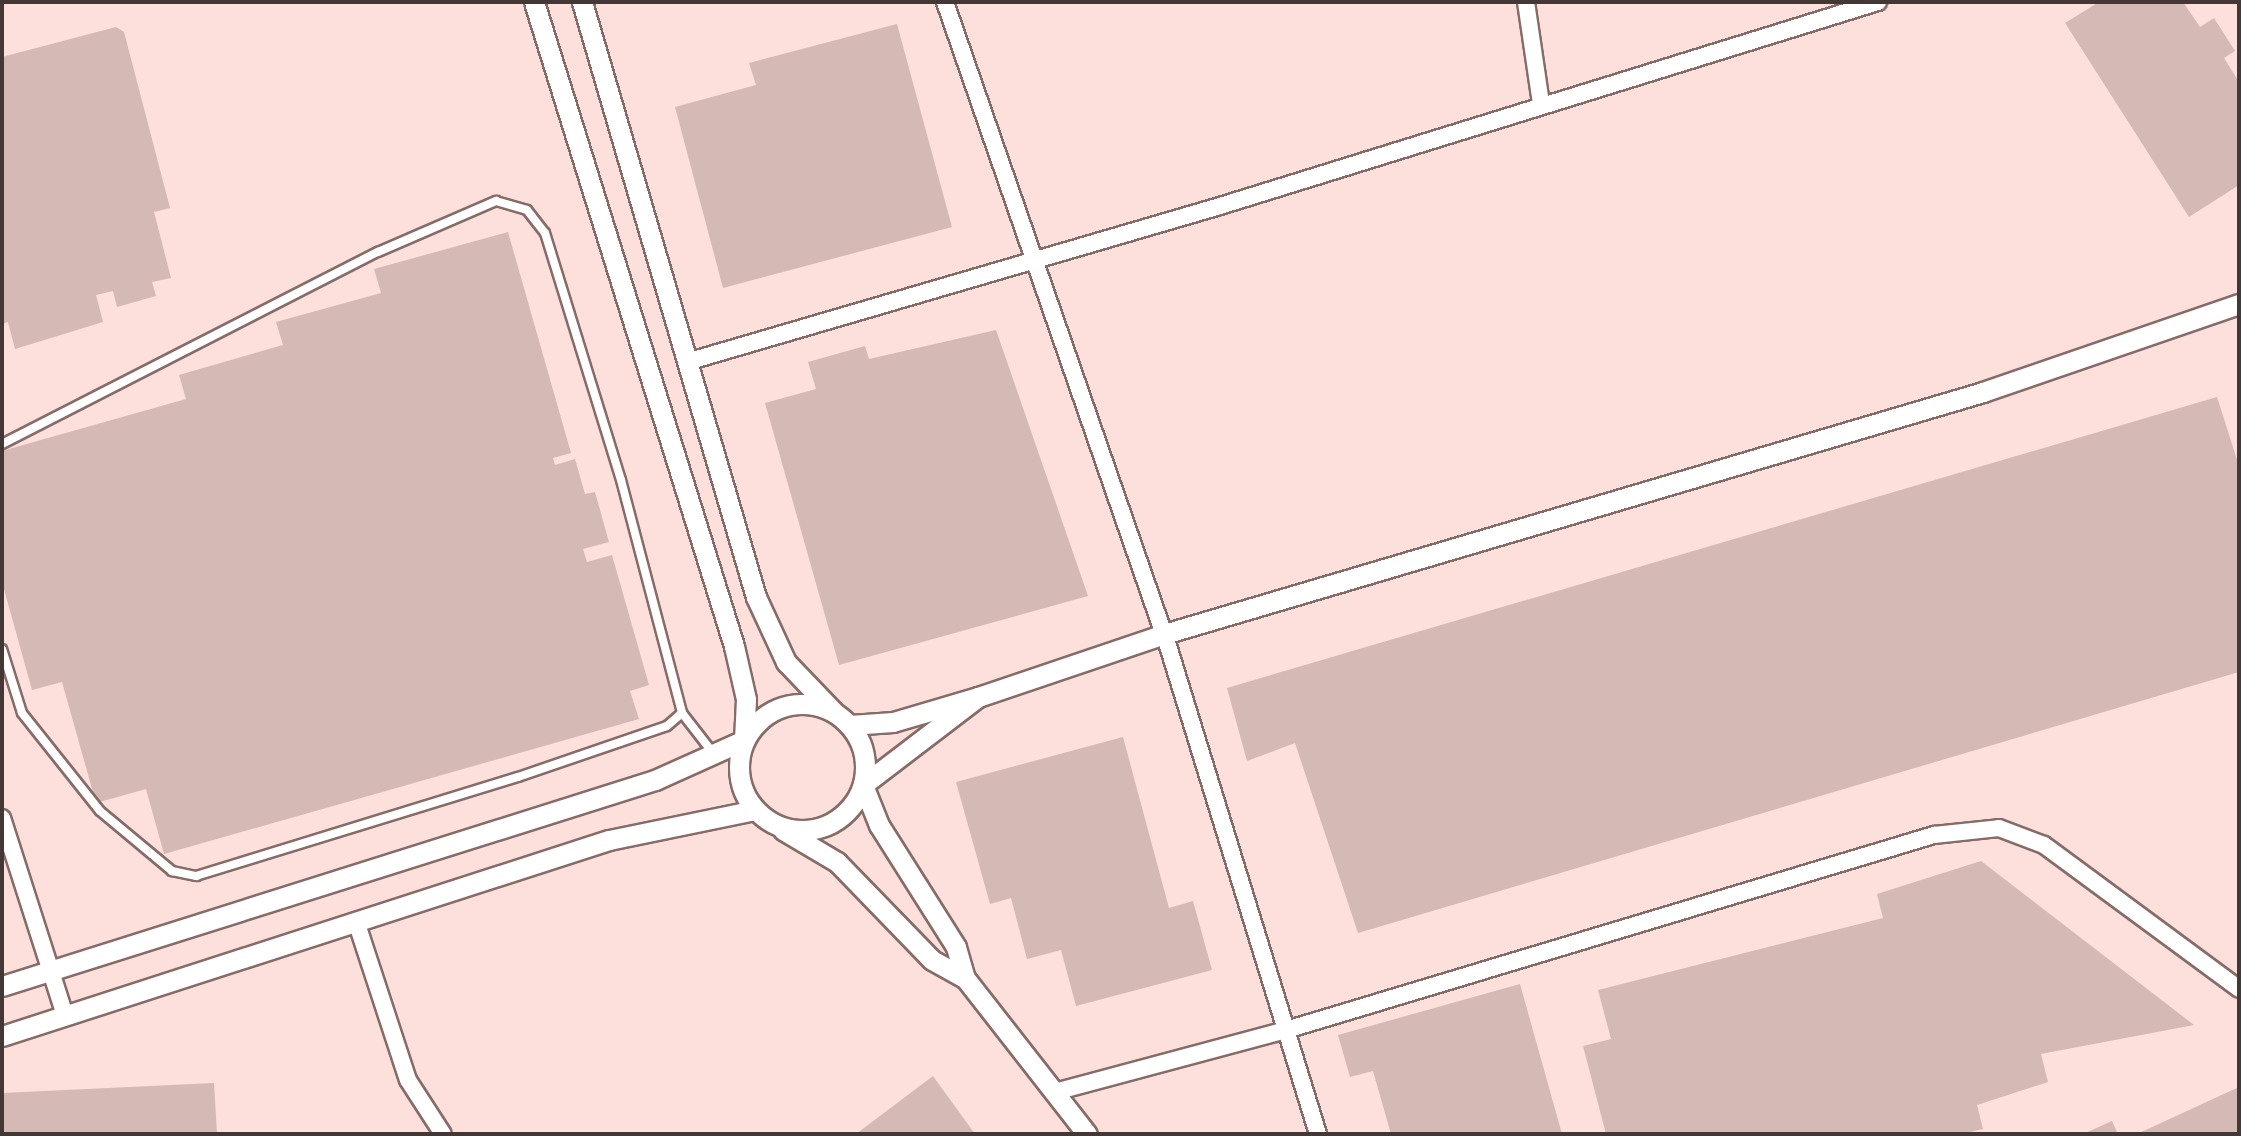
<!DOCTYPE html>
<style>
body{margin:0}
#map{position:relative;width:2241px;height:1136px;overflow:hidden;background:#fddfdb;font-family:"Asap Condensed",sans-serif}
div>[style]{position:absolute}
.building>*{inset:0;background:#d5b9b5}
.roads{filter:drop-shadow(2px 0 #866c69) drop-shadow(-2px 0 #866c69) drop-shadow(0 2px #866c69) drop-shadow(0 -2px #866c69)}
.service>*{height:8px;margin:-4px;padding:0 4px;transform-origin:4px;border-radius:4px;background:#fff}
.minor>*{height:16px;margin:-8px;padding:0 8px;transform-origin:8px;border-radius:8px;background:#fff}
.tertiary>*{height:19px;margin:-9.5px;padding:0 9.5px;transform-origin:9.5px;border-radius:9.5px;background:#fff}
.tertiary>.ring{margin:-9.5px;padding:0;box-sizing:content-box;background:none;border:19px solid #fff;border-radius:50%}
span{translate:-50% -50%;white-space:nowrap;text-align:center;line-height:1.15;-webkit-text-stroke:6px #fff;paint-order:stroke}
.frame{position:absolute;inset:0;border:4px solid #433836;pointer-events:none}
</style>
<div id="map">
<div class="building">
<div style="clip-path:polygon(2099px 2px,2183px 2px,2200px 27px,2214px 18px,2235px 51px,2224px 58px,2239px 82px,2239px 185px,2189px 217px,2065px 23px)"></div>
<div style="clip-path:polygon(897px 24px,952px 227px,723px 288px,675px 107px,756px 85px,749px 63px)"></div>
<div style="clip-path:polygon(116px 27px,124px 32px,170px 208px,154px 212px,171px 278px,152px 282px,156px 296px,117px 307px,113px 291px,96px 295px,103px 322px,15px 349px,8px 322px,2px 324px,2px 57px)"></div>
<div style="clip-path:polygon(508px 232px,571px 453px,553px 458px,555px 465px,575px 459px,585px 494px,595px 492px,609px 542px,583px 549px,587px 562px,612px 555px,649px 685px,630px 691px,639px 719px,164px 854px,146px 789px,96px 803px,62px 682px,32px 690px,2px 582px,2px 451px,186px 399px,179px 375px,283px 345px,276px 322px,381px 293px,374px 269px)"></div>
<div style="clip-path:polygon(996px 330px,1088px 596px,839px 665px,765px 403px,816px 389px,808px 362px,865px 346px,869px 359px)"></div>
<div style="clip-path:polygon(2217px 397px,2239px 466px,2239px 672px,1358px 933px,1295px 743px,1247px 761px,1227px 688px)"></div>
<div style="clip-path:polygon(1123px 737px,1169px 908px,1193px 901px,1212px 970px,1076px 1006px,1061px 950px,1027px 959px,1011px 898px,990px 904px,956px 782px)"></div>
<div style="clip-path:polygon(1981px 861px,2194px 1025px,2041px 1054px,2048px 1082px,1977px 1105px,1983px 1129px,1961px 1134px,1606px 1134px,1583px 1046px,1611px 1039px,1598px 990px,1883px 918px,1877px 894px)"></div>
<div style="clip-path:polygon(1520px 984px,1562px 1134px,1391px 1134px,1373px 1071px,1350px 1077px,1338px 1035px)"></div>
<div style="clip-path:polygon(933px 1076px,975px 1134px,856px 1134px)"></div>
<div style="clip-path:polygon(214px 1083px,217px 1134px,2px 1134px,2px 1093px)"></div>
<div style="clip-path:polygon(2239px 1087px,2239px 1134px,2137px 1134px)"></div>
<div style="clip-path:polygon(2112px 1121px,2118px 1134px,2083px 1134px)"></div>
</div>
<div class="roads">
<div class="service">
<div style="left:2px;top:444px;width:422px;rotate:-27.1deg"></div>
<div style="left:378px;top:252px;width:129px;rotate:-23.4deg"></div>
<div style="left:496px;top:201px;width:32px;rotate:16deg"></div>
<div style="left:527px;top:210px;width:29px;rotate:52deg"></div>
<div style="left:545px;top:233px;width:258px;rotate:72.9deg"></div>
<div style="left:621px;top:480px;width:241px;rotate:75.3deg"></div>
<div style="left:682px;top:713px;width:51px;rotate:52.2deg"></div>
<div style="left:2px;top:649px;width:67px;rotate:72.6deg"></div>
<div style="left:22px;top:713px;width:125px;rotate:51.5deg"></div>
<div style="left:100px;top:811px;width:94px;rotate:39.8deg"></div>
<div style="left:172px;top:871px;width:25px;rotate:12deg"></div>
<div style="left:196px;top:876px;width:337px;rotate:-17.1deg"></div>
<div style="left:518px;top:777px;width:157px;rotate:-18.9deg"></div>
<div style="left:667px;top:726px;width:20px;rotate:-41deg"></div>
</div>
<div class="minor">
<div style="left:945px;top:2px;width:685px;rotate:70.9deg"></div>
<div style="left:1169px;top:649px;width:507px;rotate:72.92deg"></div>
<div style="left:1526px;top:2px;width:102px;rotate:81.6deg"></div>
<div style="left:690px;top:361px;width:552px;rotate:-16.3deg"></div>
<div style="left:1220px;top:206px;width:689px;rotate:-17.23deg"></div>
<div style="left:2px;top:818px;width:207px;rotate:72.3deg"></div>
<div style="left:356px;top:921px;width:167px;rotate:71.9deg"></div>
<div style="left:408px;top:1080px;width:64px;rotate:57.1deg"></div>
<div style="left:1055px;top:1092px;width:239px;rotate:-15deg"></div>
<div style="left:1286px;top:1030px;width:677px;rotate:-16.75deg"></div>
<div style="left:1934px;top:835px;width:65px;rotate:-6.1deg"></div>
<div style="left:1999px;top:828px;width:48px;rotate:20.7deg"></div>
<div style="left:2044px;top:845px;width:242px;rotate:36.4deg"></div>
</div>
<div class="tertiary">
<div style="left:582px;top:2px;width:620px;rotate:73.7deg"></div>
<div style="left:756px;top:597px;width:72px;rotate:65.2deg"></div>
<div style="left:786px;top:662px;width:69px;rotate:46.2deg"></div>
<div style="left:978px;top:697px;width:196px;rotate:-18.7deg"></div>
<div style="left:1164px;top:634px;width:854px;rotate:-16.46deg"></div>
<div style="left:1983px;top:392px;width:271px;rotate:-19deg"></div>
<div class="ring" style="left:739px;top:704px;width:107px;height:107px"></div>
<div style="left:850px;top:725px;width:43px;rotate:-4deg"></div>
<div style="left:893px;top:722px;width:89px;rotate:-16.4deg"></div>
<div style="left:978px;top:697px;width:145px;rotate:142.6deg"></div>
<div style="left:863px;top:785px;width:43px;rotate:68.2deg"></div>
<div style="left:879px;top:825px;width:144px;rotate:57.7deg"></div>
<div style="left:956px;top:947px;width:32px;rotate:74deg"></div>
<div style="left:965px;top:978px;width:198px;rotate:52deg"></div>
<div style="left:783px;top:830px;width:63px;rotate:30.7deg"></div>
<div style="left:837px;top:862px;width:136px;rotate:45.9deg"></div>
<div style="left:932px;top:960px;width:38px;rotate:29deg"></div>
<div style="left:2px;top:986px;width:685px;rotate:-17.51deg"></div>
<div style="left:655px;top:780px;width:98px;rotate:-24.2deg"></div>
<div style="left:744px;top:740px;width:41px;rotate:-87.2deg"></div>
<div style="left:746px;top:699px;width:54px;rotate:-102.8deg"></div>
<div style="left:734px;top:646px;width:674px;rotate:-107.25deg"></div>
<div style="left:2px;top:1036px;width:638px;rotate:-17.9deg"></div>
<div style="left:609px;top:840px;width:149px;rotate:-11.6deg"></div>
</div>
</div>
<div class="frame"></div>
</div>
